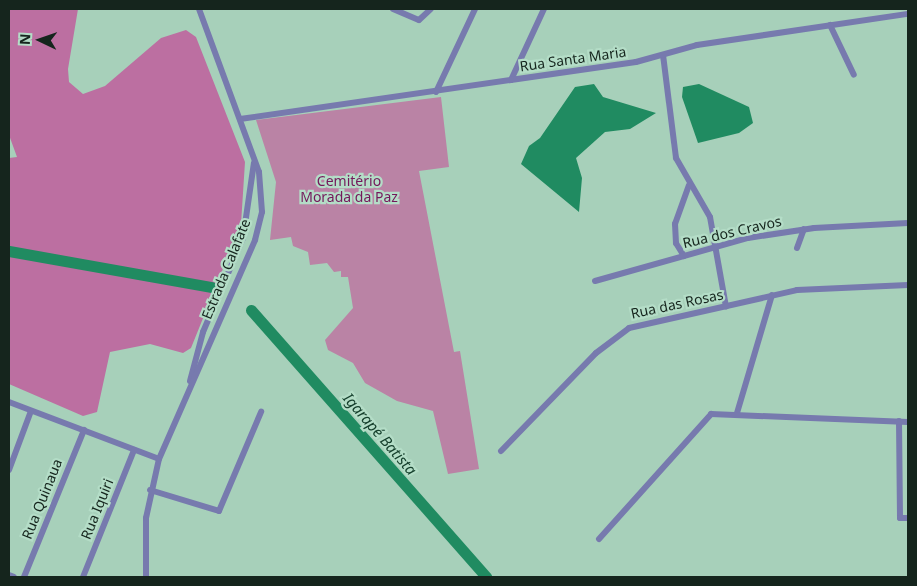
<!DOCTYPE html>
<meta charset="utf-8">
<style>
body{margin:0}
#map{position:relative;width:917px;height:586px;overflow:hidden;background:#a7d0ba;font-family:"Noto Sans",sans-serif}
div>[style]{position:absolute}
.green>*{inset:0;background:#ba83a5}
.forest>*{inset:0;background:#bc6fa1}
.water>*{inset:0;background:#208b61}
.river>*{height:11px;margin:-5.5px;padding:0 5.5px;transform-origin:5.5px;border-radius:5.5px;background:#208b61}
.minor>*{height:6px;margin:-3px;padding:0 3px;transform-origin:3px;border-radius:3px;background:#777aae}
span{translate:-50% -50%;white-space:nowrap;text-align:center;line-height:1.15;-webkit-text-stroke:4.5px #b4ddc7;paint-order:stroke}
.street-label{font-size:14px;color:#15251d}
.park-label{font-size:14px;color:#74185b}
.water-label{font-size:15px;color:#16402d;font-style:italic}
.frame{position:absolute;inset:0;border:10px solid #15251d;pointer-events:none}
.north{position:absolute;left:15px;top:15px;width:50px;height:50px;-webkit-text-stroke:4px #b4ddc7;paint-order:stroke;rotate:273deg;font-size:14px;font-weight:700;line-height:20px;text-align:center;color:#15251d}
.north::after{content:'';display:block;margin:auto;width:18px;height:22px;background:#15251d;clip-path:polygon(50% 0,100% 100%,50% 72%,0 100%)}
</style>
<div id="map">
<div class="green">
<div style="clip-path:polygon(441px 97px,449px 167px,419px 171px,454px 352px,460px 351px,479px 469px,448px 474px,433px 411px,397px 401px,365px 383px,353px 363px,328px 350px,325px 340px,353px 308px,348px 277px,341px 277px,341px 271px,334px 272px,327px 263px,310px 265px,308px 252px,293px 246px,291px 237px,270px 240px,276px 182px,256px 120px)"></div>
</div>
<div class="forest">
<div style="clip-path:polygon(9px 9px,78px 9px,68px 69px,69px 82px,83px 94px,105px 86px,161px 38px,186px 30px,196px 37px,245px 162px,241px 224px,191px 348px,183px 353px,150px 344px,110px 352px,97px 412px,83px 416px,9px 384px,9px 158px,17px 157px,9px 135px)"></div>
</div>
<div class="water">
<div style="clip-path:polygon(594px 84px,603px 97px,656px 113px,630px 129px,605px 132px,576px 158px,582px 178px,579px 212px,521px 164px,529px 146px,540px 138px,575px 87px)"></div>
<div style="clip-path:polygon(699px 84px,749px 107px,753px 123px,739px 133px,698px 143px,682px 97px,683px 87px)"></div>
</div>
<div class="river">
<div style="left:9px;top:251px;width:206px;rotate:10.1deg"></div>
<div style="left:251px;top:310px;width:356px;rotate:48.6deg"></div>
</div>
<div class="minor">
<div style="left:393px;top:9px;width:28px;rotate:23deg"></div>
<div style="left:419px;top:20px;width:16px;rotate:-43deg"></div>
<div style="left:830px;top:25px;width:55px;rotate:64.4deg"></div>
<div style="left:663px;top:55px;width:104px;rotate:82.8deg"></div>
<div style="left:676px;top:158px;width:68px;rotate:60deg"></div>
<div style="left:710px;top:217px;width:91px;rotate:79.9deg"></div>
<div style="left:511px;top:80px;width:78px;rotate:-65.1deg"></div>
<div style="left:436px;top:92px;width:92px;rotate:-64.8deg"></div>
<div style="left:240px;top:119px;width:400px;rotate:-8.2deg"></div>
<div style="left:636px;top:62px;width:63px;rotate:-15.6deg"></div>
<div style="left:697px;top:45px;width:213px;rotate:-8.4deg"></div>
<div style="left:797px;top:248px;width:20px;rotate:-70deg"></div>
<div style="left:684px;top:256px;width:15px;rotate:-122deg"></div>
<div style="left:676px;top:243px;width:19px;rotate:-93deg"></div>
<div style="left:675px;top:224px;width:41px;rotate:-70.3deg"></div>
<div style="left:595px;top:281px;width:159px;rotate:-15.7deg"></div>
<div style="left:748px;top:238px;width:67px;rotate:-8.6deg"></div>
<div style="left:814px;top:228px;width:94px;rotate:-3deg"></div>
<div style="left:190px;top:381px;width:51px;rotate:-75.1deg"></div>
<div style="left:203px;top:332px;width:102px;rotate:-66.9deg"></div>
<div style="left:243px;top:238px;width:76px;rotate:-81.7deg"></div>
<div style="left:9px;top:402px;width:160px;rotate:20.8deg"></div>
<div style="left:737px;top:413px;width:123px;rotate:-73.5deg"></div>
<div style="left:899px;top:421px;width:97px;rotate:89.4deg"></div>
<div style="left:900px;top:518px;width:8px"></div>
<div style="left:501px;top:451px;width:136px;rotate:-45.9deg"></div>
<div style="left:596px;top:353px;width:41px;rotate:-37.1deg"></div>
<div style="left:629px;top:328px;width:172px;rotate:-12.7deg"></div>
<div style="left:797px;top:290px;width:111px;rotate:-2.6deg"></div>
<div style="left:9px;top:470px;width:63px;rotate:-69.6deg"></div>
<div style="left:150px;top:490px;width:72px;rotate:16.9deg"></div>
<div style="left:219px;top:511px;width:108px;rotate:-67deg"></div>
<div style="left:599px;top:539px;width:168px;rotate:-48.1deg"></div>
<div style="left:711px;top:414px;width:197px;rotate:2.3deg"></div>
<div style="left:9px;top:575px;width:5px;rotate:22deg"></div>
<div style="left:24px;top:577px;width:159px;rotate:-67.8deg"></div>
<div style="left:83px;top:577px;width:137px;rotate:-68.1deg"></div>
<div style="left:146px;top:577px;width:59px;rotate:-90deg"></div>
<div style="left:146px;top:518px;width:60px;rotate:-77.6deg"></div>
<div style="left:159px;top:459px;width:239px;rotate:-66.3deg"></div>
<div style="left:255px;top:240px;width:29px;rotate:-76deg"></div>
<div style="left:262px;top:212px;width:40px;rotate:-94.3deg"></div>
<div style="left:259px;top:172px;width:174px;rotate:-110.2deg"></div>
</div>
<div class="street-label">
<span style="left:573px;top:59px;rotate:-8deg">Rua Santa Maria</span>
<span style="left:732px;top:232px;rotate:-13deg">Rua dos Cravos</span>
<span style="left:226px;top:269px;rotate:-68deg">Estrada Calafate</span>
<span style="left:677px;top:304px;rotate:-12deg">Rua das Rosas</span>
<span style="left:42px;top:499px;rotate:-68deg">Rua Quinaua</span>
<span style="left:97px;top:509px;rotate:-68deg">Rua Iquiri</span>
</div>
<div class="park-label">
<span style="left:349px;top:189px">Cemitério<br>Morada da Paz</span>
</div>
<div class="water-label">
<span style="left:380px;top:434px;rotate:49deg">Igarapé Batista</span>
</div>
<div class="frame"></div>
<div class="north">N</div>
</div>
